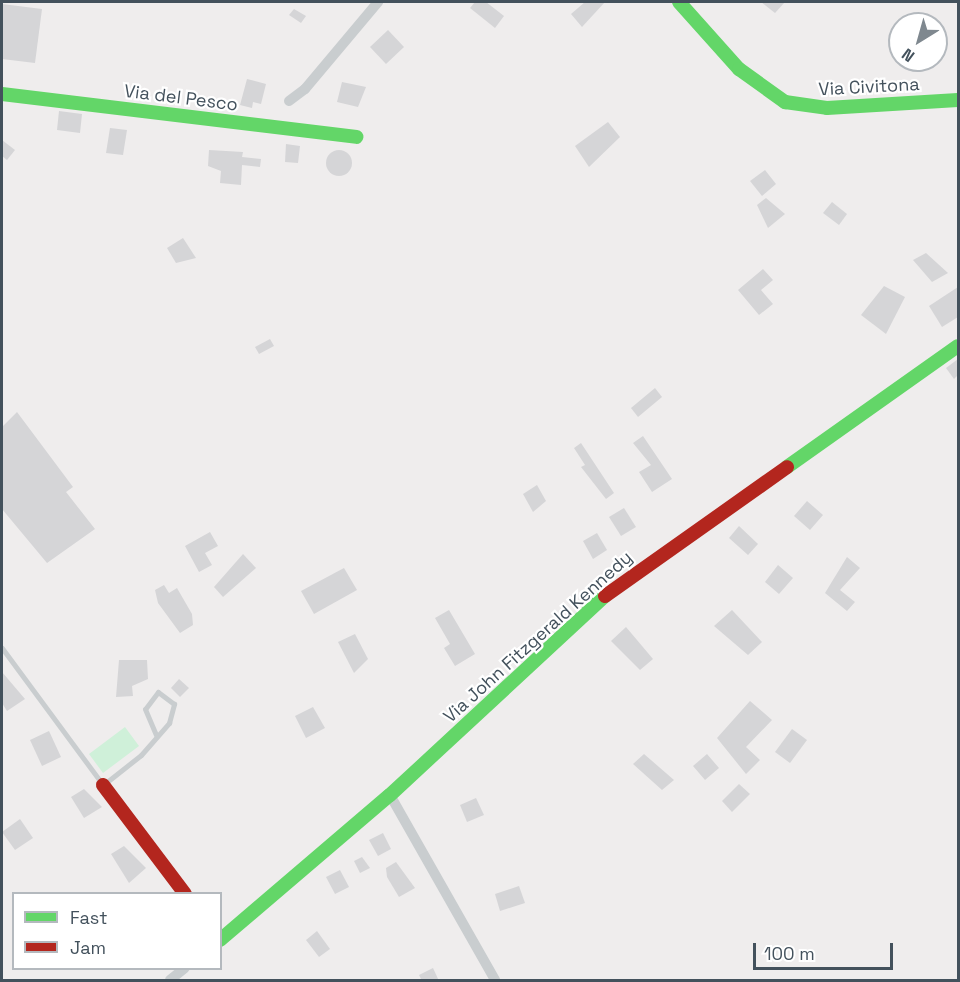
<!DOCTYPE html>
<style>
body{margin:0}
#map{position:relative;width:960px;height:982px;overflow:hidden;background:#efeded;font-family:"Space Grotesk",sans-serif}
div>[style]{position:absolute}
.green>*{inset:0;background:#cff0d9}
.building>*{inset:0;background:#d5d5d7}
.round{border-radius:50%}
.lane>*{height:5px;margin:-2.5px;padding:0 2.5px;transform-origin:2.5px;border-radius:2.5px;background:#c9cdcf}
.street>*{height:10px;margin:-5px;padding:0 5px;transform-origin:5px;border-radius:5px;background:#c9cdcf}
.fast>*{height:14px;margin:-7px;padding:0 7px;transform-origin:7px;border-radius:7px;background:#63d668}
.jam>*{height:14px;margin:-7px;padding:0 7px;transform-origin:7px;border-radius:7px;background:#b3261e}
span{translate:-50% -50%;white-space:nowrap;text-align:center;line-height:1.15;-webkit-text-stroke:4.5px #fff;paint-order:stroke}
.street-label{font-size:18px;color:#43515c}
.frame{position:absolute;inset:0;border:3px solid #43515c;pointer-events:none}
.legend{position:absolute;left:12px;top:892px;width:210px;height:78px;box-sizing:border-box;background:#fff;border:2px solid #b4b9be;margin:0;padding:8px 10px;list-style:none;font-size:18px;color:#43515c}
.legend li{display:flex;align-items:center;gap:12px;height:30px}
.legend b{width:30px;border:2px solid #b4b9be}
.north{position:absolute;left:888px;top:12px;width:60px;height:60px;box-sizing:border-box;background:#fff;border:2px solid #b4b9be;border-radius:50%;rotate:217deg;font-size:16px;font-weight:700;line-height:24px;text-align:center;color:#43515c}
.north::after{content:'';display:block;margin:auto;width:21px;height:27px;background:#7f888f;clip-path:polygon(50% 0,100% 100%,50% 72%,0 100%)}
.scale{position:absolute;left:753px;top:943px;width:140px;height:27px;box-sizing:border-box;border:3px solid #43515c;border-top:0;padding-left:8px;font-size:18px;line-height:21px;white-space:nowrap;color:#43515c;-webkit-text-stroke:4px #fff;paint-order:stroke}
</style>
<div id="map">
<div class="green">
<div style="clip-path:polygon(125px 727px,139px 746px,103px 773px,89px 754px)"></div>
</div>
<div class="building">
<div style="clip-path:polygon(475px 2px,486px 2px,504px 16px,495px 28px,470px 8px)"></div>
<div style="clip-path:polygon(585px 2px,605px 2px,582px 27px,571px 14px)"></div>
<div style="clip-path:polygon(761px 2px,785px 2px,775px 13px)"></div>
<div style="clip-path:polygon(2px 4px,42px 9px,35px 63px,2px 59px)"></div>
<div style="clip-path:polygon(294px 9px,306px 16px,301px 23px,289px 15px)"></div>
<div style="clip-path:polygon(388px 30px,404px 47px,386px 64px,370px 47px)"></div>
<div style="clip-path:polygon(247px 79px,266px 84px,261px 104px,253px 102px,252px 108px,240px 105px)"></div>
<div style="clip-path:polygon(342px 82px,366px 87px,358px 107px,337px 102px)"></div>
<div style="clip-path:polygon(59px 111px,82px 114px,80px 133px,57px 130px)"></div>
<div style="clip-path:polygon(608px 122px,620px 137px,589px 167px,575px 146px)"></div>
<div style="clip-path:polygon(110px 128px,127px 130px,123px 155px,106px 153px)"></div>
<div style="clip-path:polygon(2px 140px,15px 150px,7px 160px,2px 156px)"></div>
<div style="clip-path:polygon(286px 144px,300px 146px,298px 163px,285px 162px)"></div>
<div style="clip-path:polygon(209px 150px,243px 152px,242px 157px,261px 159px,260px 167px,242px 165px,241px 185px,220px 183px,221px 171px,208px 166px)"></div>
<div class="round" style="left:326px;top:150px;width:26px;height:26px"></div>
<div style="clip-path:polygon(765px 170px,776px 184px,762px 196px,750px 181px)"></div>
<div style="clip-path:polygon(766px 198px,785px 214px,768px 228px,757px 205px)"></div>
<div style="clip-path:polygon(832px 202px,847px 214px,839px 225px,823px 213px)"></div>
<div style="clip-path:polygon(183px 238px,196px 258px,176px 263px,167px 248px)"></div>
<div style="clip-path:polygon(926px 253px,948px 273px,932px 282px,913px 260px)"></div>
<div style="clip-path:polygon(763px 269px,773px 280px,761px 290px,773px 304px,759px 315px,738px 290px)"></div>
<div style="clip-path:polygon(884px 286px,905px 297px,886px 334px,861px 315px)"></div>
<div style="clip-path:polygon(958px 287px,958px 317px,942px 327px,929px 306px)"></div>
<div style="clip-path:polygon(270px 339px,274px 346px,259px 354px,255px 347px)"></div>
<div style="clip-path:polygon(958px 359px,958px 375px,954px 379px,946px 368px)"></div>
<div style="clip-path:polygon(655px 388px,662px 397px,638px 417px,631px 408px)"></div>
<div style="clip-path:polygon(17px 412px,73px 487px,66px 492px,95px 529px,47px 563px,2px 509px,2px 427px)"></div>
<div style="clip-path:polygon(643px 436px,672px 479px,652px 492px,639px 472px,651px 465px,633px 443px)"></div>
<div style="clip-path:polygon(581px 443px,614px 493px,606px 499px,581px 467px,585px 465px,574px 448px)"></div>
<div style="clip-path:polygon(537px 485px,546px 501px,533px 512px,523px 494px)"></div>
<div style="clip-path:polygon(807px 501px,823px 515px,810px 530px,794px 516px)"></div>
<div style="clip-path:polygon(624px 508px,636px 527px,621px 536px,609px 517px)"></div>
<div style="clip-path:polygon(739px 526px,758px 544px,748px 555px,729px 538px)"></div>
<div style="clip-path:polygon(210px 532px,218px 546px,205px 553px,212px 565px,199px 572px,185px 546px)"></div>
<div style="clip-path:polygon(597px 533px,607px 550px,593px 559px,583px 541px)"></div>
<div style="clip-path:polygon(243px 554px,256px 568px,223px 597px,214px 587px)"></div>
<div style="clip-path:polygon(847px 557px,860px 568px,840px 590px,855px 602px,847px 611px,825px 593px)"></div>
<div style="clip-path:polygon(778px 565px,793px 578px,779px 594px,765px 582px)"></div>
<div style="clip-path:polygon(344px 568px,357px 590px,314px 614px,301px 591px)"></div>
<div style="clip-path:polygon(164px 585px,169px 593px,177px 588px,192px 614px,193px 625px,180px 633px,158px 603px,155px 590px)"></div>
<div style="clip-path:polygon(449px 610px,475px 654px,455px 666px,444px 648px,450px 644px,435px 618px)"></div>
<div style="clip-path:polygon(732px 610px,762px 642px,748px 655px,714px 626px)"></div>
<div style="clip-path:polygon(626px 627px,653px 659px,640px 670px,611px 641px)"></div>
<div style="clip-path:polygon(355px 634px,368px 659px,354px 673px,338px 642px)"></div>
<div style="clip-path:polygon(119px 660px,147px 660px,148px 679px,132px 686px,133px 696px,116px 697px)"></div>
<div style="clip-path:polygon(2px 672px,25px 699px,7px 711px,2px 703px)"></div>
<div style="clip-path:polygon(179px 679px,189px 688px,180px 697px,171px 688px)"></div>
<div style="clip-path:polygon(750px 701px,772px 720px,746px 747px,760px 760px,746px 774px,717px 738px)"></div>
<div style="clip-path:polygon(313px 707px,325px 728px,306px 738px,295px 716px)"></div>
<div style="clip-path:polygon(792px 729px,807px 740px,790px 763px,775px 752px)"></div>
<div style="clip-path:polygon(49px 731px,61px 757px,42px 766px,30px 740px)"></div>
<div style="clip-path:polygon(644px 754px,674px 780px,662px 790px,633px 764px)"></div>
<div style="clip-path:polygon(707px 754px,719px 768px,705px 780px,693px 766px)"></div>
<div style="clip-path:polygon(739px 784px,750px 794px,732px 812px,722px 801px)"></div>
<div style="clip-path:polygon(84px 789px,102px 807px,84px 818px,71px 797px)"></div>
<div style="clip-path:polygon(476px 798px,484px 815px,467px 822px,460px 805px)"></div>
<div style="clip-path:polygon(20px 819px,33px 838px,15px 850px,2px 832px)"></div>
<div style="clip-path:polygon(383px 833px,391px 849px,378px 856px,369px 840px)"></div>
<div style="clip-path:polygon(124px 846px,146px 868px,129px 883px,111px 854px)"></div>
<div style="clip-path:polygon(362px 857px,370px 868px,360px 873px,354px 861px)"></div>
<div style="clip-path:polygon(396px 862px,415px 888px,399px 897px,387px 877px,386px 868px)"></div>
<div style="clip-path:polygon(340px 870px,349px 887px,335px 894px,326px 877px)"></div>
<div style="clip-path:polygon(519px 886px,525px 903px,500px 911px,495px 894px)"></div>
<div style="clip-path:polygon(317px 931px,330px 949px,319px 957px,306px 940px)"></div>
<div style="clip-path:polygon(433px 968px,439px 981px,422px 981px,419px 975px)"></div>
</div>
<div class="lane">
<div style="left:2px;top:648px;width:170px;rotate:53.6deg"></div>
<div style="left:103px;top:785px;width:48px;rotate:-38.3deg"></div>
<div style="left:141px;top:755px;width:43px;rotate:-48.8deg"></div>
<div style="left:169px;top:723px;width:20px;rotate:-75deg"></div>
<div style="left:174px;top:704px;width:20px;rotate:-143deg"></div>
<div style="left:158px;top:692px;width:21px;rotate:127deg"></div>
<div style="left:145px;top:709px;width:28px;rotate:67deg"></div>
</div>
<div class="street">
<div style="left:289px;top:101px;width:20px;rotate:-37deg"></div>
<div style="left:305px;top:89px;width:114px;rotate:-50deg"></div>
<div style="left:390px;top:795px;width:213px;rotate:60.4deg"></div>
<div style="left:170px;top:980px;width:19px;rotate:-39deg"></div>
</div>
<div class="fast">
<div style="left:679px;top:2px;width:90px;rotate:48.2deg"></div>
<div style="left:739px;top:69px;width:57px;rotate:35.7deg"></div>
<div style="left:785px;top:102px;width:42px;rotate:8.1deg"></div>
<div style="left:827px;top:108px;width:131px;rotate:-3.5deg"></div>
<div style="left:2px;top:94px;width:357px;rotate:6.9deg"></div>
<div style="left:787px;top:467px;width:209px;rotate:-35.3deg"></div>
<div style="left:220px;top:940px;width:223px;rotate:-40.5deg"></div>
<div style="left:390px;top:795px;width:293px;rotate:-42.8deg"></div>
</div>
<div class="jam">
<div style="left:605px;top:596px;width:223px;rotate:-35.3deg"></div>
<div style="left:103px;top:785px;width:136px;rotate:53deg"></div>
</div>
<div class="street-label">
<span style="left:869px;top:87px;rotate:-3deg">Via Civitona</span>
<span style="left:181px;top:98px;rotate:7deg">Via del Pesco</span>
<span style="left:538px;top:637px;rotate:-42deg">Via John Fitzgerald Kennedy</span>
</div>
<div class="frame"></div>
<ul class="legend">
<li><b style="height:8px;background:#63d668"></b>Fast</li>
<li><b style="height:8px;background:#b3261e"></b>Jam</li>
</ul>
<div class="north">N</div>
<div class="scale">100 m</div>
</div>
